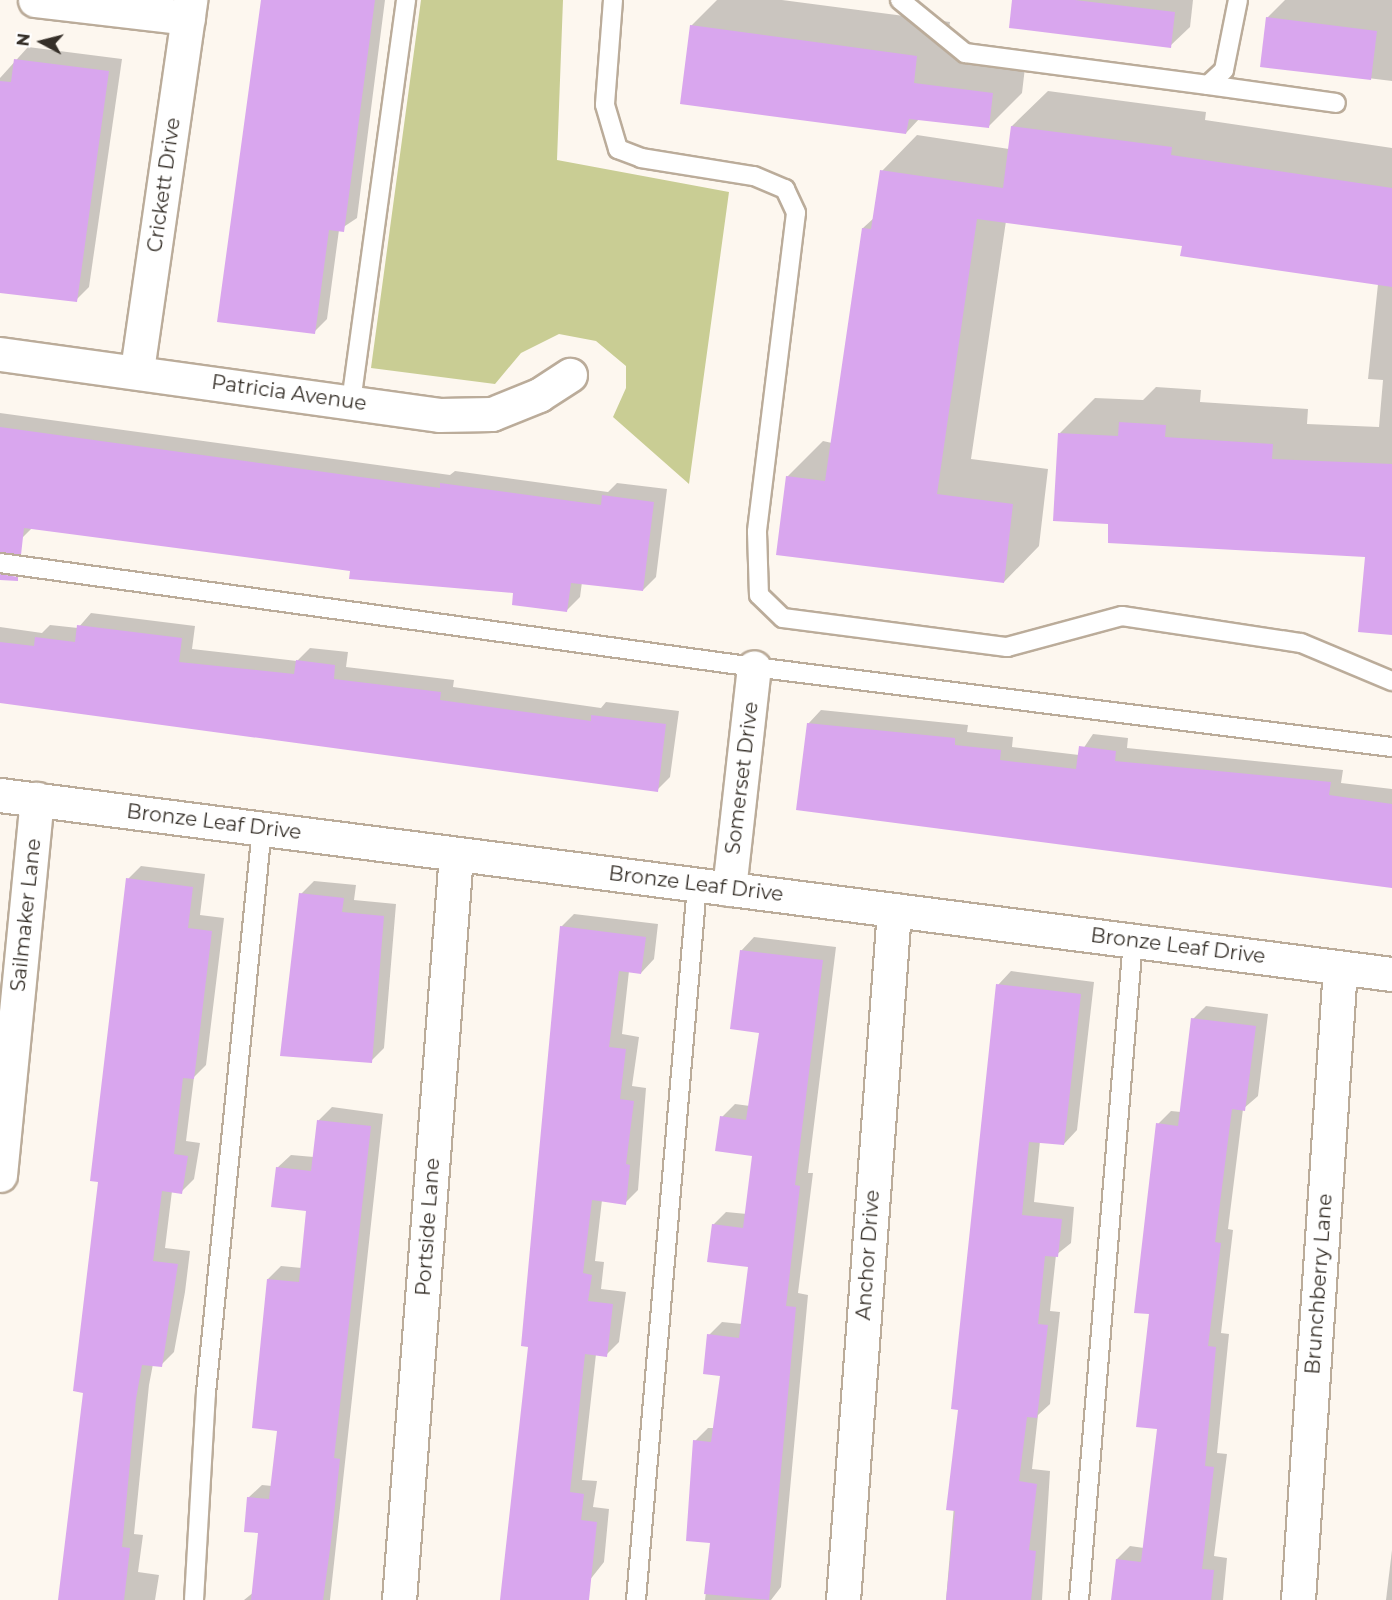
<!DOCTYPE html>
<style>
body{margin:0}
#map{position:relative;width:1392px;height:1600px;overflow:hidden;background:#fdf7ef;font-family:Montserrat,sans-serif}
div>[style]{position:absolute}
.green>*{inset:0;background:#c9cd94}
.shadow>*{inset:0;background:#0003}
.building>*{inset:0;background:#d9a6ee}
.roads{filter:drop-shadow(2px 0 #bbac9a) drop-shadow(-2px 0 #bbac9a) drop-shadow(0 2px #bbac9a) drop-shadow(0 -2px #bbac9a)}
.lane>*{height:18px;margin:-9px;padding:0 9px;transform-origin:9px;border-radius:9px;background:#fff}
.street>*{height:33px;margin:-16.5px;padding:0 16.5px;transform-origin:16.5px;border-radius:16.5px;background:#fff}
span{translate:-50% -50%;white-space:nowrap;text-align:center;line-height:1.15;-webkit-text-stroke:4.5px #fff;paint-order:stroke}
.street-label{font-size:20px;color:#363029}
.north{position:absolute;left:12px;top:12px;width:60px;height:60px;-webkit-text-stroke:4px #fff;paint-order:stroke;rotate:277deg;font-size:16px;font-weight:700;line-height:24px;text-align:center;color:#363029}
.north::after{content:'';display:block;margin:auto;width:21px;height:27px;background:#363029;clip-path:polygon(50% 0,100% 100%,50% 72%,0 100%)}
</style>
<div id="map">
<div class="green">
<div style="clip-path:polygon(421px 0,563px 0,557px 160px,729px 192px,689px 484px,613px 417px,626px 388px,626px 366px,596px 341px,559px 334px,521px 353px,495px 384px,371px 368px)"></div>
</div>
<div class="shadow">
<div style="clip-path:polygon(261px 0,385px 0,357px 218px,339px 230px,327px 319px,314px 332px)"></div>
<div style="clip-path:polygon(717px 0,782px 0,950px 22px,946px 50px,1026px 59px,1022px 93px,988px 127px,920px 118px,906px 133px,691px 26px)"></div>
<div style="clip-path:polygon(1014px 0,1193px 0,1190px 27px,1170px 46px)"></div>
<div style="clip-path:polygon(1285px 0,1392px 0,1392px 81px,1261px 65px,1267px 18px)"></div>
<div style="clip-path:polygon(28px 47px,122px 59px,89px 287px,76px 300px,0 291px,0 78px)"></div>
<div style="clip-path:polygon(1048px 91px,1206px 112px,1205px 120px,1392px 148px,1392px 634px,1367px 556px,1110px 523px,1060px 433px,1095px 398px,1143px 400px,1156px 387px,1201px 390px,1200px 402px,1308px 409px,1307px 424px,1379px 427px,1383px 380px,1368px 379px,1378px 284px,1183px 245px,1006px 221px,971px 459px,1048px 469px,1039px 546px,1004px 582px,787px 477px,823px 441px,832px 443px,863px 228px,875px 217px,882px 171px,917px 135px,1009px 149px,1012px 126px)"></div>
<div style="clip-path:polygon(0 413px,450px 475px,455px 471px,608px 492px,617px 483px,667px 489px,656px 577px,643px 590px,582px 582px,580px 597px,567px 610px,515px 592px,352px 570px,32px 528px,23px 537px,0 534px)"></div>
<div style="clip-path:polygon(91px 613px,195px 626px,192px 649px,297px 661px,310px 648px,348px 652px,346px 667px,454px 680px,453px 687px,601px 708px,606px 702px,679px 711px,670px 777px,657px 790px,0 702px,0 627px,42px 633px,50px 625px,78px 628px)"></div>
<div style="clip-path:polygon(821px 710px,968px 725px,967px 732px,1013px 737px,1012px 747px,1079px 755px,1093px 734px,1128px 738px,1127px 748px,1343px 770px,1341px 783px,1392px 789px,1392px 885px,808px 724px)"></div>
<div style="clip-path:polygon(141px 866px,205px 874px,200px 915px,224px 918px,206px 1065px,194px 1077px,186px 1141px,200px 1143px,194px 1179px,181px 1192px,172px 1191px,165px 1248px,190px 1251px,185px 1292px,174px 1352px,161px 1365px,153px 1364px,149px 1385px,134px 1534px,143px 1535px,138px 1572px,159px 1575px,155px 1600px,61px 1600px,85px 1391px,128px 879px)"></div>
<div style="clip-path:polygon(314px 881px,356px 885px,354px 900px,396px 904px,384px 1048px,371px 1061px,301px 894px)"></div>
<div style="clip-path:polygon(574px 914px,658px 924px,654px 959px,641px 973px,629px 971px,622px 1034px,639px 1037px,632px 1086px,646px 1088px,638px 1190px,625px 1203px,602px 1200px,595px 1261px,604px 1262px,601px 1289px,626px 1292px,619px 1342px,606px 1355px,596px 1354px,582px 1480px,597px 1481px,593px 1507px,609px 1509px,604px 1562px,574px 1600px,502px 1600px,530px 1346px,561px 927px)"></div>
<div style="clip-path:polygon(754px 937px,836px 947px,808px 1173px,813px 1173px,798px 1293px,808px 1295px,781px 1587px,771px 1600px,705px 1600px,712px 1542px,695px 1441px,708px 1428px,715px 1428px,721px 1375px,709px 1335px,722px 1322px,742px 1324px,750px 1265px,713px 1225px,726px 1212px,747px 1214px,754px 1154px,722px 1117px,735px 1104px,750px 1106px,761px 1031px,741px 951px)"></div>
<div style="clip-path:polygon(1011px 971px,1094px 982px,1077px 1130px,1064px 1144px,1040px 1141px,1034px 1202px,1074px 1207px,1071px 1243px,1056px 1255px,1050px 1311px,1060px 1312px,1050px 1404px,1038px 1415px,1032px 1469px,1050px 1471px,1042px 1600px,946px 1600px,998px 985px)"></div>
<div style="clip-path:polygon(1206px 1006px,1268px 1014px,1258px 1096px,1243px 1109px,1228px 1229px,1233px 1230px,1221px 1333px,1229px 1334px,1217px 1453px,1227px 1454px,1214px 1556px,1227px 1558px,1223px 1600px,1112px 1600px,1117px 1559px,1130px 1546px,1144px 1548px,1159px 1427px,1150px 1313px,1158px 1124px,1171px 1111px,1181px 1112px,1193px 1019px)"></div>
<div style="clip-path:polygon(332px 1107px,383px 1114px,330px 1600px,244px 1600px,254px 1592px,260px 1532px,248px 1498px,262px 1485px,272px 1486px,279px 1429px,268px 1279px,281px 1266px,302px 1268px,308px 1210px,277px 1168px,291px 1155px,314px 1157px,319px 1120px)"></div>
<div style="clip-path:polygon(1392px 1550px,1392px 1600px,1386px 1600px)"></div>
</div>
<div class="building">
<div style="clip-path:polygon(261px 0,375px 0,344px 232px,329px 230px,315px 334px,217px 322px)"></div>
<div style="clip-path:polygon(1012px 0,1075px 0,1175px 12px,1171px 48px,1009px 28px)"></div>
<div style="clip-path:polygon(1266px 17px,1377px 31px,1371px 80px,1260px 67px)"></div>
<div style="clip-path:polygon(690px 25px,917px 56px,914px 83px,993px 93px,989px 128px,909px 119px,906px 134px,680px 104px)"></div>
<div style="clip-path:polygon(14px 59px,109px 71px,77px 302px,0 293px,0 81px,11px 82px)"></div>
<div style="clip-path:polygon(1011px 126px,1172px 147px,1171px 155px,1392px 188px,1392px 287px,1180px 256px,1182px 246px,977px 219px,937px 494px,1013px 504px,1004px 583px,776px 555px,786px 476px,825px 481px,862px 228px,871px 229px,880px 170px,1003px 188px)"></div>
<div style="clip-path:polygon(1119px 422px,1166px 425px,1165px 437px,1273px 444px,1272px 459px,1392px 464px,1392px 635px,1358px 632px,1365px 557px,1108px 543px,1108px 524px,1053px 521px,1058px 433px,1118px 436px)"></div>
<div style="clip-path:polygon(0 427px,440px 488px,440px 483px,601px 505px,602px 495px,654px 502px,643px 591px,571px 583px,567px 612px,512px 605px,513px 593px,349px 579px,350px 571px,24px 528px,21px 555px,0 552px)"></div>
<div style="clip-path:polygon(0 574px,18px 577px,18px 581px,0 580px)"></div>
<div style="clip-path:polygon(77px 625px,182px 638px,179px 662px,294px 674px,296px 660px,335px 665px,334px 679px,441px 692px,440px 700px,591px 721px,591px 715px,666px 724px,658px 792px,0 703px,0 642px,34px 646px,35px 637px,75px 642px)"></div>
<div style="clip-path:polygon(807px 723px,955px 738px,955px 745px,1001px 750px,1000px 760px,1076px 769px,1079px 746px,1116px 751px,1115px 761px,1331px 782px,1329px 795px,1392px 804px,1392px 888px,796px 810px)"></div>
<div style="clip-path:polygon(126px 878px,193px 887px,188px 928px,212px 931px,194px 1079px,183px 1078px,174px 1154px,188px 1156px,182px 1194px,162px 1191px,153px 1261px,178px 1264px,162px 1367px,142px 1365px,136px 1399px,122px 1547px,130px 1548px,124px 1600px,58px 1600px,83px 1393px,73px 1391px,98px 1182px,90px 1181px)"></div>
<div style="clip-path:polygon(299px 893px,344px 898px,342px 912px,384px 916px,372px 1063px,280px 1056px)"></div>
<div style="clip-path:polygon(560px 926px,646px 937px,641px 974px,619px 971px,609px 1047px,626px 1049px,620px 1099px,634px 1101px,626px 1164px,630px 1165px,626px 1205px,592px 1200px,583px 1273px,592px 1275px,588px 1301px,613px 1304px,607px 1357px,585px 1354px,570px 1492px,584px 1494px,581px 1520px,597px 1522px,589px 1600px,500px 1600px,528px 1347px,521px 1346px)"></div>
<div style="clip-path:polygon(740px 950px,823px 960px,795px 1185px,800px 1186px,786px 1306px,796px 1307px,769px 1600px,704px 1594px,710px 1543px,686px 1541px,693px 1440px,711px 1442px,720px 1376px,703px 1374px,707px 1334px,739px 1338px,748px 1267px,707px 1262px,712px 1224px,743px 1228px,752px 1156px,715px 1151px,720px 1116px,746px 1120px,759px 1033px,730px 1029px)"></div>
<div style="clip-path:polygon(996px 984px,1081px 994px,1064px 1145px,1029px 1142px,1022px 1215px,1062px 1219px,1058px 1257px,1045px 1256px,1038px 1324px,1048px 1325px,1037px 1418px,1027px 1417px,1019px 1481px,1037px 1484px,1029px 1550px,1036px 1551px,1031px 1600px,946px 1600px,955px 1511px,946px 1510px,958px 1410px,951px 1409px)"></div>
<div style="clip-path:polygon(1191px 1018px,1256px 1026px,1245px 1111px,1232px 1109px,1215px 1242px,1221px 1243px,1208px 1346px,1216px 1347px,1205px 1466px,1214px 1467px,1202px 1569px,1214px 1570px,1211px 1600px,1111px 1600px,1116px 1559px,1141px 1562px,1157px 1429px,1136px 1427px,1149px 1314px,1134px 1313px,1156px 1123px,1178px 1126px)"></div>
<div style="clip-path:polygon(317px 1120px,371px 1126px,334px 1458px,340px 1459px,331px 1542px,323px 1600px,251px 1600px,258px 1533px,244px 1532px,247px 1497px,269px 1499px,277px 1431px,252px 1428px,267px 1279px,299px 1282px,306px 1211px,271px 1207px,276px 1167px,311px 1171px)"></div>
</div>
<div class="roads">
<div class="lane">
<div style="left:613px;top:0;width:105px;rotate:94.4deg"></div>
<div style="left:605px;top:105px;width:46px;rotate:73.5deg"></div>
<div style="left:618px;top:149px;width:25px;rotate:21deg"></div>
<div style="left:641px;top:158px;width:114px;rotate:9.1deg"></div>
<div style="left:754px;top:176px;width:34px;rotate:23deg"></div>
<div style="left:785px;top:189px;width:26px;rotate:65deg"></div>
<div style="left:796px;top:213px;width:321px;rotate:97deg"></div>
<div style="left:757px;top:532px;width:63px;rotate:88.2deg"></div>
<div style="left:759px;top:595px;width:33px;rotate:44deg"></div>
<div style="left:783px;top:618px;width:226px;rotate:7.4deg"></div>
<div style="left:1007px;top:647px;width:119px;rotate:-15.1deg"></div>
<div style="left:1122px;top:616px;width:181px;rotate:8.6deg"></div>
<div style="left:1301px;top:643px;width:99px;rotate:22.7deg"></div>
<div style="left:900px;top:0;width:84px;rotate:39.2deg"></div>
<div style="left:965px;top:53px;width:245px;rotate:7.5deg"></div>
<div style="left:1208px;top:85px;width:22px;rotate:-43deg"></div>
<div style="left:1224px;top:70px;width:71px;rotate:-78.7deg"></div>
<div style="left:1208px;top:85px;width:129px;rotate:8deg"></div>
<div style="left:351px;top:402px;width:406px;rotate:-82.2deg"></div>
<div style="left:0;top:563px;width:761px;rotate:7.85deg"></div>
<div style="left:754px;top:667px;width:643px;rotate:7.15deg"></div>
<div style="left:194px;top:1600px;width:207px;rotate:-86.7deg"></div>
<div style="left:206px;top:1393px;width:568px;rotate:-84.34deg"></div>
<div style="left:636px;top:1600px;width:718px;rotate:-85.12deg"></div>
<div style="left:1079px;top:1600px;width:661px;rotate:-85.32deg"></div>
</div>
<div class="street">
<div style="left:35px;top:0;width:154px;rotate:6.7deg"></div>
<div style="left:0;top:354px;width:443px;rotate:7.9deg"></div>
<div style="left:439px;top:415px;width:53px;rotate:-1.1deg"></div>
<div style="left:492px;top:414px;width:51px;rotate:-22deg"></div>
<div style="left:539px;top:395px;width:37px;rotate:-33deg"></div>
<div style="left:137px;top:370px;width:374px;rotate:-81.8deg"></div>
<div style="left:0;top:795px;width:1403px;rotate:7.33deg"></div>
<div style="left:729px;top:889px;width:223px;rotate:-83.6deg"></div>
<div style="left:0;top:1175px;width:378px;rotate:-84.4deg"></div>
<div style="left:399px;top:1600px;width:748px;rotate:-85.63deg"></div>
<div style="left:843px;top:1600px;width:692px;rotate:-85.77deg"></div>
<div style="left:1298px;top:1600px;width:634px;rotate:-86.2deg"></div>
</div>
</div>
<div class="street-label">
<span style="left:164px;top:185px;rotate:-82deg">Crickett Drive</span>
<span style="left:289px;top:393px;rotate:8deg">Patricia Avenue</span>
<span style="left:742px;top:778px;rotate:-83deg">Somerset Drive</span>
<span style="left:214px;top:822px;rotate:7deg">Bronze Leaf Drive</span>
<span style="left:696px;top:884px;rotate:7deg">Bronze Leaf Drive</span>
<span style="left:26px;top:915px;rotate:-84deg">Sailmaker Lane</span>
<span style="left:1178px;top:946px;rotate:7deg">Bronze Leaf Drive</span>
<span style="left:428px;top:1227px;rotate:-86deg">Portside Lane</span>
<span style="left:868px;top:1255px;rotate:-86deg">Anchor Drive</span>
<span style="left:1319px;top:1284px;rotate:-86deg">Brunchberry Lane</span>
</div>
<div class="north">N</div>
</div>
